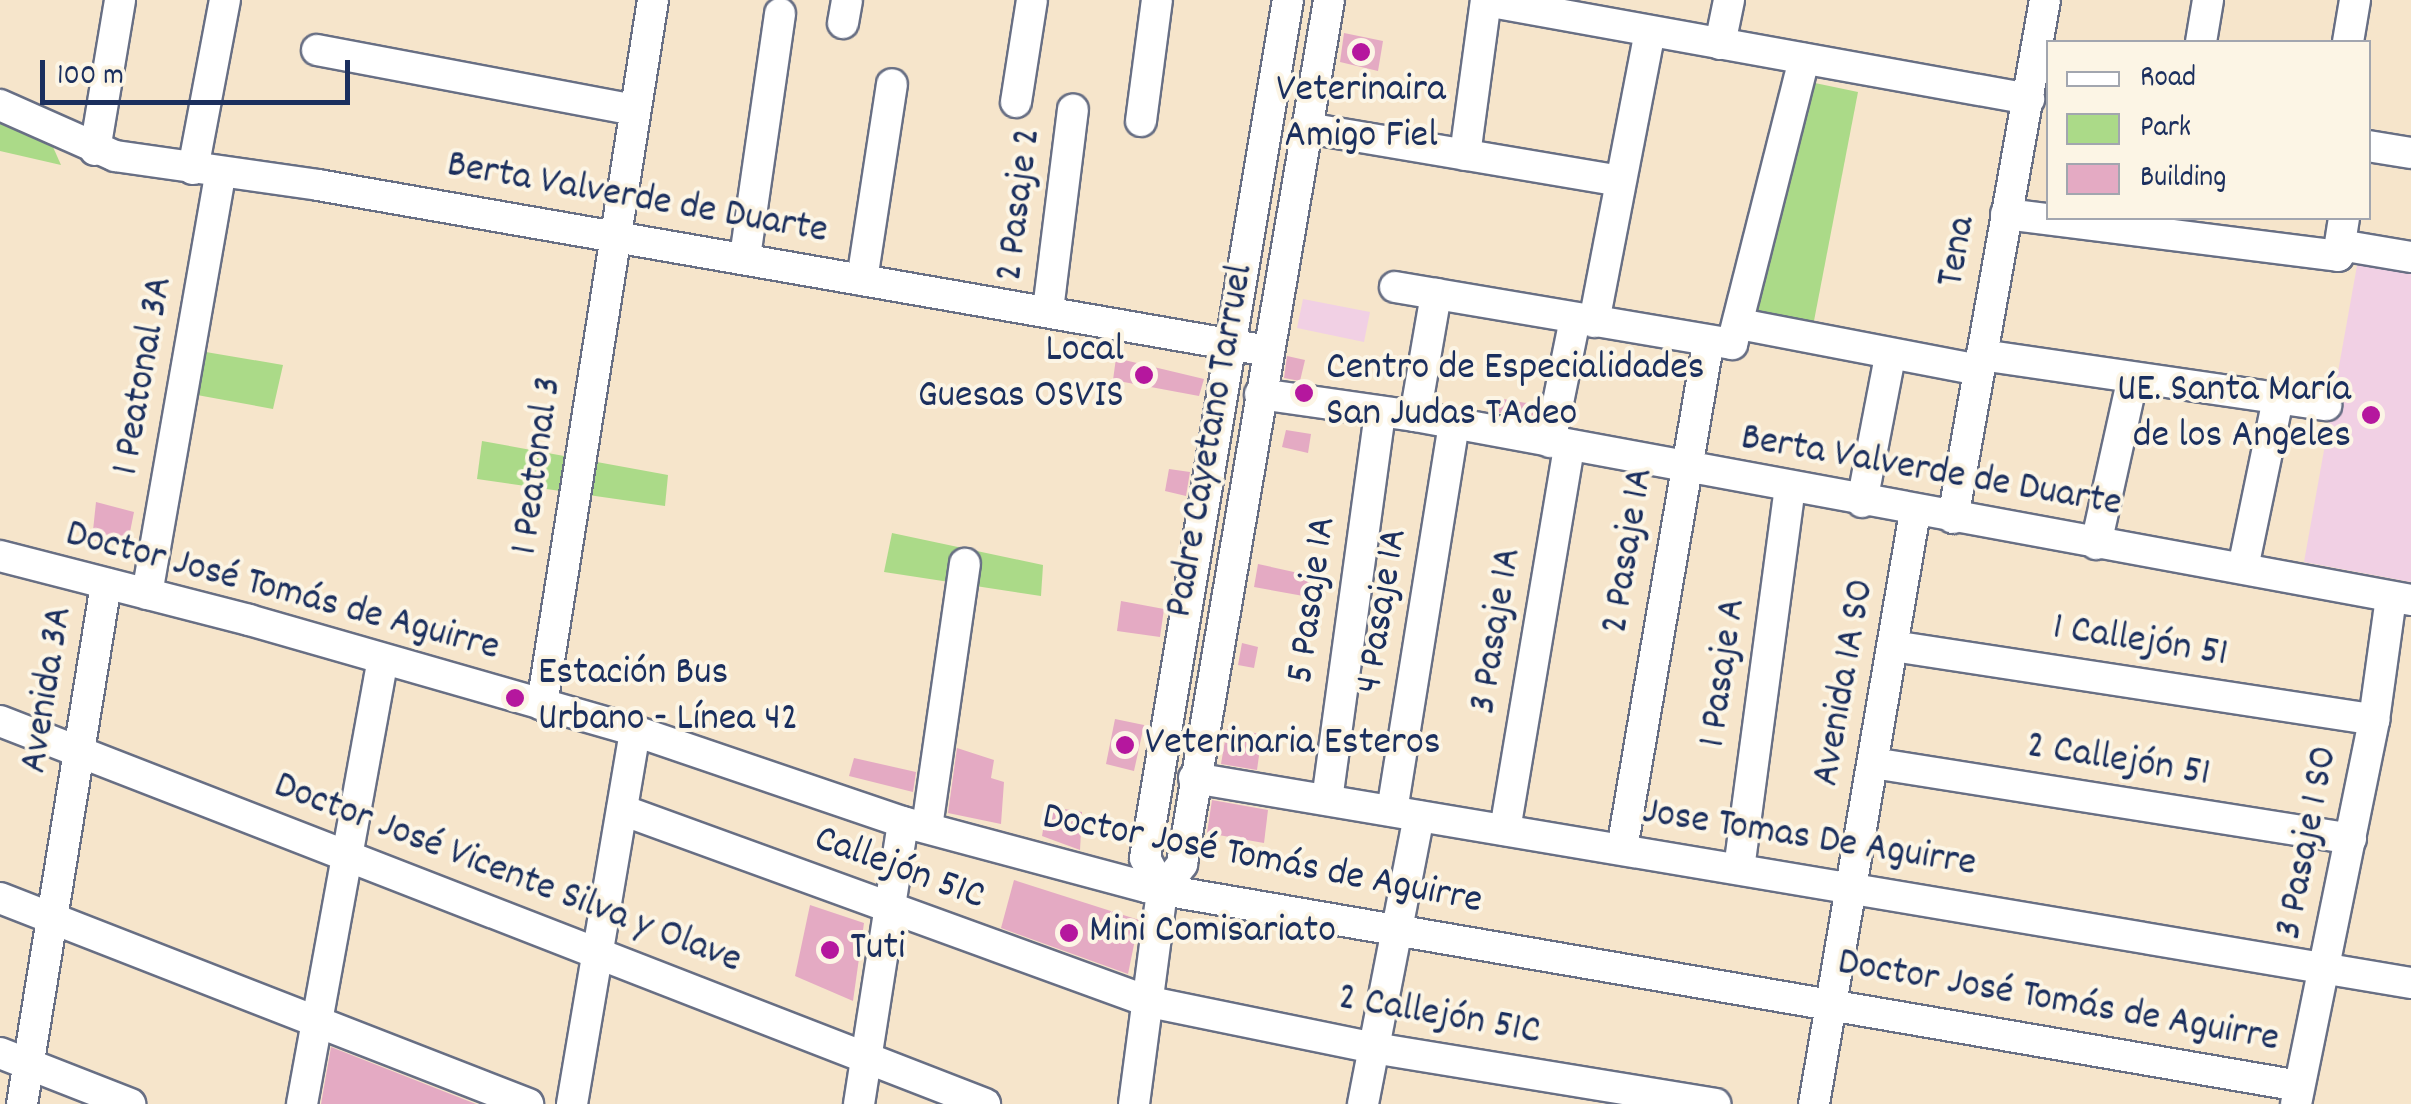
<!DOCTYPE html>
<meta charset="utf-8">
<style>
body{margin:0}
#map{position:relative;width:2411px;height:1104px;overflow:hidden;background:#f6e5cb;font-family:Dekko,sans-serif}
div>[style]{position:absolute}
.built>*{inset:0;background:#f1d0e4}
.green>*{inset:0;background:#abda88}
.building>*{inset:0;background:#e4aac3}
.roads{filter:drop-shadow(2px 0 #686f84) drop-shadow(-2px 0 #686f84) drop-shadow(0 2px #686f84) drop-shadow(0 -2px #686f84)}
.minor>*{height:30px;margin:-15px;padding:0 15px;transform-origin:15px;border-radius:15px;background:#fff}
.dots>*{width:28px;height:28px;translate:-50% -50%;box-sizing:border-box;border:5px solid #fcf5e5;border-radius:50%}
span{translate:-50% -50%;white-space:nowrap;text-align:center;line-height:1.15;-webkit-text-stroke:8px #fcf5e5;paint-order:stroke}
.poi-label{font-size:40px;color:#1b2f5e}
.right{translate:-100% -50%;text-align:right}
.left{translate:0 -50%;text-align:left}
.street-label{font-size:40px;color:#1b2f5e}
.legend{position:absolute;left:2046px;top:40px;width:325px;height:180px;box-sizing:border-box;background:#fcf5e5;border:2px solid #a2a6af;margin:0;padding:12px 18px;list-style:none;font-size:30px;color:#1b2f5e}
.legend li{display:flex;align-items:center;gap:20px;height:50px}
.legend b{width:50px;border:2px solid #a2a6af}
.scale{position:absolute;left:40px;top:60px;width:310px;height:45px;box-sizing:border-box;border:5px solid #1b2f5e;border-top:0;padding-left:12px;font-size:30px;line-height:35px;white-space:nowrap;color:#1b2f5e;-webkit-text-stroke:8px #fcf5e5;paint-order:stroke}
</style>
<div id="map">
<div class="built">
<div style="clip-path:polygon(2358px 260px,2411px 268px,2411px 582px,2304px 562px)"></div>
<div style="clip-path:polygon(1303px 299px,1370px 312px,1364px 342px,1297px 328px)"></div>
</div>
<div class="green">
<div style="clip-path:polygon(1810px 82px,1858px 92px,1813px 326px,1754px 312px)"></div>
<div style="clip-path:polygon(0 121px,49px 138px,61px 165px,0 151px)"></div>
<div style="clip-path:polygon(194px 350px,283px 365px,273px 409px,186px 393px)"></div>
<div style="clip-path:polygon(482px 441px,668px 475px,665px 506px,477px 479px)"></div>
<div style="clip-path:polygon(892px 533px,1043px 565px,1041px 596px,884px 572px)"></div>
</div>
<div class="building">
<div style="clip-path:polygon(1344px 33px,1383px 41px,1378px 71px,1340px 62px)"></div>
<div style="clip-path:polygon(1287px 356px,1305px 360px,1300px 381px,1284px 378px)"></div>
<div style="clip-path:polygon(1116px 358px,1204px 379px,1199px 396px,1113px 380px)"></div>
<div style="clip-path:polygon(1492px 397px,1538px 405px,1536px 419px,1490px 411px)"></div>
<div style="clip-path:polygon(1286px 430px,1311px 434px,1308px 453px,1282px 447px)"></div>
<div style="clip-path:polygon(1169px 469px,1190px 472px,1186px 496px,1165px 491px)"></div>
<div style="clip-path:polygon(96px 502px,134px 512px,127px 547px,92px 540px)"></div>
<div style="clip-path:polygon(1258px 564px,1312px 576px,1309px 597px,1254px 587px)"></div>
<div style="clip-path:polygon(1121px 601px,1164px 609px,1160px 637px,1117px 631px)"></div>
<div style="clip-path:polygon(1242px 643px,1258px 647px,1254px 668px,1238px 665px)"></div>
<div style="clip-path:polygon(1115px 719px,1144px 725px,1134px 771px,1106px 764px)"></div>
<div style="clip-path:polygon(1227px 729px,1262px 734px,1257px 770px,1221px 764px)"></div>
<div style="clip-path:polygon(957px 748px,994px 760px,991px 778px,1004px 782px,1001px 824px,948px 813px)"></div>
<div style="clip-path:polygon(854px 758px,916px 772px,913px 792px,849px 776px)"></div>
<div style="clip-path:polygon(1212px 800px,1268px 810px,1264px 843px,1207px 833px)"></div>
<div style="clip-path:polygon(1047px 806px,1082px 812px,1080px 850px,1042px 836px)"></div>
<div style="clip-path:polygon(1014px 880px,1139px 920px,1128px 974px,1001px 928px)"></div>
<div style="clip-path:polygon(810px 905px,864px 923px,853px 1001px,795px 976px)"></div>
<div style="clip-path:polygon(331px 1047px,476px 1104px,321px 1104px)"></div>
</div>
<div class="roads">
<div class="minor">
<div style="left:1486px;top:1px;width:552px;rotate:10.23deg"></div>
<div style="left:843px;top:23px;width:23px;rotate:-80deg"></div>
<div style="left:2201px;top:42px;width:43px;rotate:-80.5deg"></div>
<div style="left:2348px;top:42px;width:43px;rotate:-80.5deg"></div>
<div style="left:1720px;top:44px;width:45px;rotate:-78.4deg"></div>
<div style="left:317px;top:50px;width:323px;rotate:10.7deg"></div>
<div style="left:1016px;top:102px;width:103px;rotate:-81.1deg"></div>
<div style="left:0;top:105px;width:126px;rotate:23.9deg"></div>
<div style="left:115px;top:156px;width:205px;rotate:8.1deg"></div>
<div style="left:318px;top:185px;width:964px;rotate:9.91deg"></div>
<div style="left:1141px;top:121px;width:122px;rotate:-82.5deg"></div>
<div style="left:1307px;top:128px;width:318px;rotate:9.6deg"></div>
<div style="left:2368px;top:146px;width:44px;rotate:9.2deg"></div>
<div style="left:95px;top:150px;width:152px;rotate:-80.5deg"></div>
<div style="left:1465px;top:155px;width:156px;rotate:-82.3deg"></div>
<div style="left:193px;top:169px;width:172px;rotate:-79.3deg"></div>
<div style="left:2006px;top:214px;width:335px;rotate:7.2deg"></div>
<div style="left:2338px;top:256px;width:38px;rotate:-81deg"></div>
<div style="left:2340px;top:245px;width:72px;rotate:9.6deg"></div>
<div style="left:745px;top:257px;width:246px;rotate:-81.8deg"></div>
<div style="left:862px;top:280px;width:198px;rotate:-81.3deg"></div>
<div style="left:1395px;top:287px;width:342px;rotate:9.6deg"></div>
<div style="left:1732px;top:344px;width:294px;rotate:-75.8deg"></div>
<div style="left:1048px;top:310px;width:202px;rotate:-82.9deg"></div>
<div style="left:1594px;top:322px;width:296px;rotate:-79.1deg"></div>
<div style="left:1740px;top:324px;width:243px;rotate:10.9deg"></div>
<div style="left:1982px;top:355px;width:348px;rotate:8.3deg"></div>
<div style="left:1260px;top:394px;width:157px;rotate:8.1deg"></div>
<div style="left:1415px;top:416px;width:1013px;rotate:10.47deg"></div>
<div style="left:1415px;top:416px;width:124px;rotate:-80.2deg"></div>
<div style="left:1550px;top:442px;width:126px;rotate:-78.5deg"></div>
<div style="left:1862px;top:502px;width:148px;rotate:-79.1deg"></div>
<div style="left:1953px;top:518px;width:526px;rotate:-79.93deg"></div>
<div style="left:2096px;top:544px;width:166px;rotate:-77.5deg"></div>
<div style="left:0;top:556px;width:257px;rotate:14.4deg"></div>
<div style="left:249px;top:620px;width:402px;rotate:16deg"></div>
<div style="left:635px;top:731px;width:283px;rotate:18.8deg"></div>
<div style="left:903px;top:822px;width:252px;rotate:15deg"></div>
<div style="left:1146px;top:887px;width:1170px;rotate:9.79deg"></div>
<div style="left:2243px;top:568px;width:173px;rotate:-78.3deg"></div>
<div style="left:147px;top:594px;width:428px;rotate:-80.1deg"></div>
<div style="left:1893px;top:646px;width:487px;rotate:8.7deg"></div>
<div style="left:542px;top:705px;width:714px;rotate:-81.05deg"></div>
<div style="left:0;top:721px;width:1057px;rotate:21.25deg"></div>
<div style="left:1873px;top:763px;width:484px;rotate:9deg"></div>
<div style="left:1194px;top:778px;width:1234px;rotate:9.56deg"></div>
<div style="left:1327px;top:800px;width:392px;rotate:-82.2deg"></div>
<div style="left:622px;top:810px;width:562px;rotate:19.98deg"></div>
<div style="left:1150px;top:1002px;width:229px;rotate:11.6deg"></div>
<div style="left:1374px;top:1048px;width:346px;rotate:9.3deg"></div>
<div style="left:1392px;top:811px;width:392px;rotate:-80.9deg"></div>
<div style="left:927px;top:827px;width:266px;rotate:-81.8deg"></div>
<div style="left:1505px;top:830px;width:389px;rotate:-80.5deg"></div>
<div style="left:1622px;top:849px;width:511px;rotate:-80.32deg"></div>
<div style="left:1739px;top:869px;width:384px;rotate:-82.4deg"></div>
<div style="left:1162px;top:890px;width:36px;rotate:-118deg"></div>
<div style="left:1145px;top:858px;width:870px;rotate:-80.54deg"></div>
<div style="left:0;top:898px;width:567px;rotate:21.31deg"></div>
<div style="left:0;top:1053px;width:140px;rotate:21.4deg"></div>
<div style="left:22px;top:1104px;width:527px;rotate:-80.82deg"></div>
<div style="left:302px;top:1104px;width:451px;rotate:-79.7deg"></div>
<div style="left:572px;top:1104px;width:378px;rotate:-80.4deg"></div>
<div style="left:859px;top:1104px;width:285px;rotate:-81.1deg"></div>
<div style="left:1134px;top:1104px;width:216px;rotate:-82.5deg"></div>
<div style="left:1162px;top:890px;width:33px;rotate:-52deg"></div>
<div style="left:1182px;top:864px;width:876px;rotate:-80.34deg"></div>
<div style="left:1363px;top:1104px;width:293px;rotate:-79deg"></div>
<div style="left:1814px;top:1104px;width:601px;rotate:-80.32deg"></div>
<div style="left:2296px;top:1104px;width:392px;rotate:-78.5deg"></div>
<div style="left:2374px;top:720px;width:124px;rotate:-82.1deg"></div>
</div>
</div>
<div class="dots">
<div style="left:1361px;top:52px;background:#b5179e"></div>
<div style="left:1144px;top:375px;background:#b5179e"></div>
<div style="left:1304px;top:393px;background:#b5179e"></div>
<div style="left:2371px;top:415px;background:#b5179e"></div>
<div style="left:515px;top:698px;background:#b5179e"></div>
<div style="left:1125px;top:745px;background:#b5179e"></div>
<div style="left:1069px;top:933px;background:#b5179e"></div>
<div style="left:830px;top:950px;background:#b5179e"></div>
</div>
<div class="poi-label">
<span style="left:1361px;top:115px">Veterinaira<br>Amigo Fiel</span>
<span class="right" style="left:1124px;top:375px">Local<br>Guesas OSVIS</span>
<span class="left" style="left:1326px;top:393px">Centro de Especialidades<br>San Judas TAdeo</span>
<span class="right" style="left:2351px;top:415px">UE. Santa María<br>de los Angeles</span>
<span class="left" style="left:538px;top:698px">Estación Bus<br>Urbano - Línea 42</span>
<span class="left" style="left:1145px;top:745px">Veterinaria Esteros</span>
<span class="left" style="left:1089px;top:933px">Mini Comisariato</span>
<span class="left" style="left:850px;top:950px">Tuti</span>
</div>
<div class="street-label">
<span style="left:637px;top:200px;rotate:10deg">Berta Valverde de Duarte</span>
<span style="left:1021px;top:205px;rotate:-83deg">2 Pasaje 2</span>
<span style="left:1959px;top:252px;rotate:-80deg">Tena</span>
<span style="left:145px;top:376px;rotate:-80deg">1 Peatonal 3A</span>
<span style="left:1212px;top:441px;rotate:-80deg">Padre Cayetano Tarruel</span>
<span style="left:539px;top:466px;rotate:-82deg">1 Peatonal 3</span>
<span style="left:1931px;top:473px;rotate:10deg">Berta Valverde de Duarte</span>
<span style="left:1630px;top:551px;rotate:-81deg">2 Pasaje 1A</span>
<span style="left:282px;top:593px;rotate:15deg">Doctor José Tomás de Aguirre</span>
<span style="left:1314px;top:600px;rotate:-82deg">5 Pasaje 1A</span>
<span style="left:1384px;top:611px;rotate:-81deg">4 Pasaje 1A</span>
<span style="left:1498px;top:631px;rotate:-81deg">3 Pasaje 1A</span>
<span style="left:2140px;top:643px;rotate:9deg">1 Callejón 51</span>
<span style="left:1725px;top:673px;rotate:-82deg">1 Pasaje A</span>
<span style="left:1846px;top:683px;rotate:-80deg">Avenida 1A SO</span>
<span style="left:49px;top:690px;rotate:-81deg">Avenida 3A</span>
<span style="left:2118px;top:762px;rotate:9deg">2 Callejón 51</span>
<span style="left:1809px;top:840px;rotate:9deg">Jose Tomas De Aguirre</span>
<span style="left:2309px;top:843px;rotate:-79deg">3 Pasaje 1 SO</span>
<span style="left:1262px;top:861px;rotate:11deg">Doctor José Tomás de Aguirre</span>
<span style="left:899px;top:870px;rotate:20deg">Callejón 51C</span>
<span style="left:507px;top:875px;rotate:21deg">Doctor José Vicente Silva y Olave</span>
<span style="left:2058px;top:1003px;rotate:10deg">Doctor José Tomás de Aguirre</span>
<span style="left:1439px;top:1017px;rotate:10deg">2 Callejón 51C</span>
</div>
<ul class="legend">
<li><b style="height:12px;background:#fff"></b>Road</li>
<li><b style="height:28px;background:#abda88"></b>Park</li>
<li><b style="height:28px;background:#e4aac3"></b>Building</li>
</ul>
<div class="scale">100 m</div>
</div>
